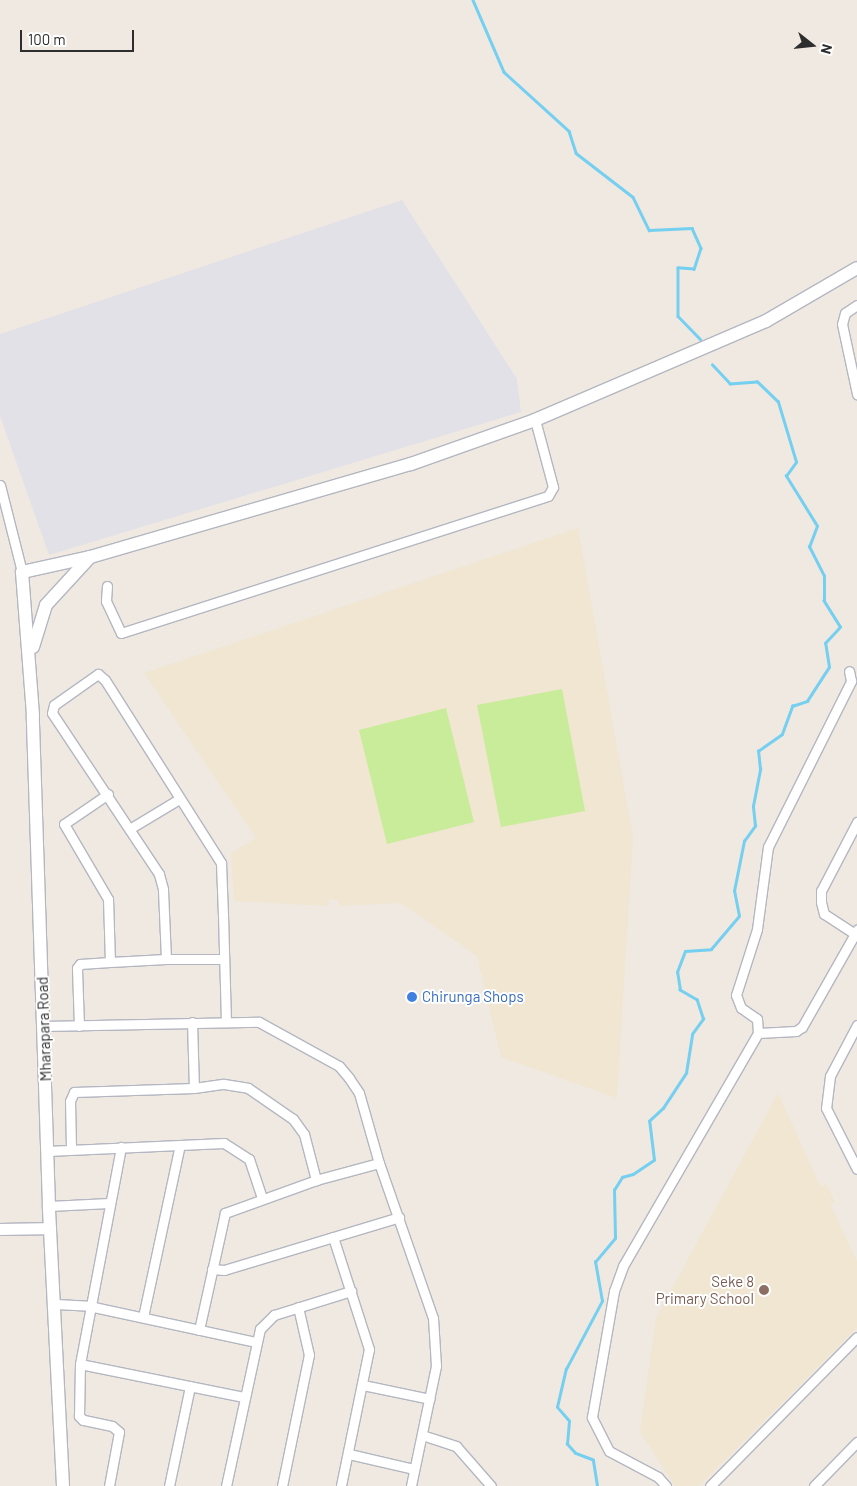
<!DOCTYPE html>
<style>
body{margin:0}
#map{position:relative;width:857px;height:1486px;overflow:hidden;background:#efe9e1;font-family:Barlow,sans-serif}
div>[style]{position:absolute}
.industrial>*{inset:0;background:#e3e1e8}
.education>*{inset:0;background:#f0e6d1}
.pitch>*{inset:0;background:#c9ec9a}
.stream>*{height:2.5px;margin:-1.25px;padding:0 1.25px;transform-origin:1.25px;border-radius:1.25px;background:#75cff0}
.roads{filter:drop-shadow(1px 0 #b4b7c1) drop-shadow(-1px 0 #b4b7c1) drop-shadow(0 1px #b4b7c1) drop-shadow(0 -1px #b4b7c1)}
.minor>*{height:9px;margin:-4.5px;padding:0 4.5px;transform-origin:4.5px;border-radius:4.5px;background:#fff}
.tertiary>*{height:11px;margin:-5.5px;padding:0 5.5px;transform-origin:5.5px;border-radius:5.5px;background:#fff}
.secondary>*{height:12px;margin:-6px;padding:0 6px;transform-origin:6px;border-radius:6px;background:#fff}
.dots>*{width:14px;height:14px;translate:-50% -50%;box-sizing:border-box;border:2px solid #fff;border-radius:50%}
span{translate:-50% -50%;white-space:nowrap;text-align:center;line-height:1.15;-webkit-text-stroke:4px #fff;paint-order:stroke}
.shop-label{font-size:15px;color:#366cbe}
.left{translate:0 -50%;text-align:left}
.street-label{font-size:15px;color:#2e2e2e}
.education-label{font-size:15px;color:#785e54}
.right{translate:-100% -50%;text-align:right}
.north{position:absolute;left:787px;top:20px;width:50px;height:50px;-webkit-text-stroke:4px #fff;paint-order:stroke;rotate:106deg;font-size:14px;font-weight:700;line-height:20px;text-align:center;color:#2e2e2e}
.north::after{content:'';display:block;margin:auto;width:18px;height:22px;background:#2e2e2e;clip-path:polygon(50% 0,100% 100%,50% 72%,0 100%)}
.scale{position:absolute;left:20px;top:30px;width:114px;height:22px;box-sizing:border-box;border:2px solid #2e2e2e;border-top:0;padding-left:6px;font-size:15px;line-height:18px;white-space:nowrap;color:#2e2e2e;-webkit-text-stroke:4px #fff;paint-order:stroke}
</style>
<div id="map">
<div class="industrial">
<div style="clip-path:polygon(402px 200px,517px 379px,521px 412px,49px 555px,0 416px,0 334px)"></div>
</div>
<div class="education">
<div style="clip-path:polygon(578px 528px,633px 837px,617px 1098px,501px 1057px,477px 956px,401px 903px,339px 906px,338px 900px,329px 899px,329px 906px,234px 901px,231px 853px,256px 838px,144px 673px)"></div>
<div style="clip-path:polygon(778px 1093px,821px 1187px,826px 1184px,835px 1202px,830px 1204px,857px 1261px,857px 1328px,699px 1486px,675px 1486px,640px 1432px,656px 1318px)"></div>
</div>
<div class="pitch">
<div style="clip-path:polygon(562px 689px,585px 811px,501px 827px,477px 705px)"></div>
<div style="clip-path:polygon(446px 708px,474px 822px,387px 844px,359px 730px)"></div>
</div>
<div class="stream">
<div style="left:473px;top:0;width:78px;rotate:66.7deg"></div>
<div style="left:504px;top:72px;width:88px;rotate:42.2deg"></div>
<div style="left:569px;top:131px;width:23px;rotate:72deg"></div>
<div style="left:576px;top:153px;width:72px;rotate:37.7deg"></div>
<div style="left:633px;top:197px;width:37px;rotate:64deg"></div>
<div style="left:649px;top:230px;width:43px;rotate:-2.7deg"></div>
<div style="left:692px;top:228px;width:22px;rotate:66deg"></div>
<div style="left:701px;top:248px;width:22px;rotate:108deg"></div>
<div style="left:694px;top:269px;width:16px;rotate:-176deg"></div>
<div style="left:678px;top:268px;width:48px;rotate:90deg"></div>
<div style="left:678px;top:316px;width:32px;rotate:46deg"></div>
<div style="left:597px;top:1486px;width:26px;rotate:-99deg"></div>
<div style="left:593px;top:1460px;width:19px;rotate:-159deg"></div>
<div style="left:575px;top:1453px;width:12px;rotate:-132deg"></div>
<div style="left:567px;top:1444px;width:23px;rotate:-85deg"></div>
<div style="left:569px;top:1421px;width:18px;rotate:-131deg"></div>
<div style="left:557px;top:1407px;width:39px;rotate:-77deg"></div>
<div style="left:566px;top:1369px;width:77px;rotate:-62.1deg"></div>
<div style="left:602px;top:1301px;width:40px;rotate:-100deg"></div>
<div style="left:595px;top:1262px;width:31px;rotate:-50deg"></div>
<div style="left:615px;top:1238px;width:48px;rotate:-91.2deg"></div>
<div style="left:614px;top:1190px;width:15px;rotate:-58deg"></div>
<div style="left:622px;top:1177px;width:11px;rotate:-15deg"></div>
<div style="left:633px;top:1174px;width:25px;rotate:-34deg"></div>
<div style="left:654px;top:1160px;width:39px;rotate:-97deg"></div>
<div style="left:649px;top:1121px;width:19px;rotate:-43deg"></div>
<div style="left:663px;top:1108px;width:42px;rotate:-56.7deg"></div>
<div style="left:686px;top:1073px;width:39px;rotate:-81deg"></div>
<div style="left:692px;top:1034px;width:19px;rotate:-54deg"></div>
<div style="left:703px;top:1019px;width:20px;rotate:-108deg"></div>
<div style="left:697px;top:1000px;width:20px;rotate:-150deg"></div>
<div style="left:680px;top:990px;width:18px;rotate:-99deg"></div>
<div style="left:677px;top:972px;width:22px;rotate:-69deg"></div>
<div style="left:685px;top:951px;width:26px;rotate:-4deg"></div>
<div style="left:711px;top:949px;width:43px;rotate:-49.7deg"></div>
<div style="left:739px;top:916px;width:25px;rotate:-101deg"></div>
<div style="left:734px;top:891px;width:51px;rotate:-78.7deg"></div>
<div style="left:744px;top:841px;width:19px;rotate:-54deg"></div>
<div style="left:755px;top:826px;width:20px;rotate:-96deg"></div>
<div style="left:753px;top:806px;width:38px;rotate:-79deg"></div>
<div style="left:760px;top:769px;width:18px;rotate:-96deg"></div>
<div style="left:758px;top:751px;width:29px;rotate:-35deg"></div>
<div style="left:782px;top:734px;width:30px;rotate:-70deg"></div>
<div style="left:792px;top:706px;width:16px;rotate:-18deg"></div>
<div style="left:807px;top:701px;width:40px;rotate:-57.1deg"></div>
<div style="left:829px;top:667px;width:24px;rotate:-99deg"></div>
<div style="left:825px;top:643px;width:22px;rotate:-47deg"></div>
<div style="left:840px;top:627px;width:31px;rotate:-122deg"></div>
<div style="left:824px;top:601px;width:25px;rotate:-90deg"></div>
<div style="left:824px;top:576px;width:33px;rotate:-117deg"></div>
<div style="left:809px;top:547px;width:22px;rotate:-69deg"></div>
<div style="left:817px;top:526px;width:59px;rotate:-121.8deg"></div>
<div style="left:786px;top:476px;width:17px;rotate:-54deg"></div>
<div style="left:796px;top:462px;width:63px;rotate:-106.7deg"></div>
<div style="left:778px;top:402px;width:29px;rotate:-136deg"></div>
<div style="left:757px;top:382px;width:27px;rotate:176deg"></div>
<div style="left:730px;top:384px;width:26px;rotate:-133deg"></div>
</div>
<div class="roads">
<div class="minor">
<div style="left:857px;top:305px;width:14px;rotate:146deg"></div>
<div style="left:845px;top:313px;width:11px;rotate:105deg"></div>
<div style="left:842px;top:324px;width:72px;rotate:77.9deg"></div>
<div style="left:0;top:485px;width:90px;rotate:75.8deg"></div>
<div style="left:107px;top:586px;width:15px;rotate:94deg"></div>
<div style="left:106px;top:601px;width:35px;rotate:65deg"></div>
<div style="left:121px;top:633px;width:448px;rotate:-17.8deg"></div>
<div style="left:548px;top:496px;width:10px;rotate:-61deg"></div>
<div style="left:553px;top:487px;width:69px;rotate:-105deg"></div>
<div style="left:108px;top:794px;width:53px;rotate:145.7deg"></div>
<div style="left:64px;top:824px;width:87px;rotate:59.6deg"></div>
<div style="left:108px;top:899px;width:63px;rotate:88.2deg"></div>
<div style="left:110px;top:962px;width:56px;rotate:-3.1deg"></div>
<div style="left:131px;top:828px;width:56px;rotate:-31.1deg"></div>
<div style="left:855px;top:934px;width:37px;rotate:-147deg"></div>
<div style="left:824px;top:914px;width:12px;rotate:-104deg"></div>
<div style="left:821px;top:902px;width:11px;rotate:-90deg"></div>
<div style="left:821px;top:891px;width:78px;rotate:-62.4deg"></div>
<div style="left:224px;top:959px;width:58px;rotate:180deg"></div>
<div style="left:166px;top:959px;width:70px;rotate:-92.5deg"></div>
<div style="left:163px;top:889px;width:16px;rotate:-105deg"></div>
<div style="left:159px;top:874px;width:193px;rotate:-123.6deg"></div>
<div style="left:52px;top:713px;width:8px;rotate:-76deg"></div>
<div style="left:54px;top:705px;width:54px;rotate:-35.2deg"></div>
<div style="left:98px;top:674px;width:9px;rotate:41deg"></div>
<div style="left:105px;top:680px;width:217px;rotate:57.6deg"></div>
<div style="left:221px;top:863px;width:52px;rotate:87.8deg"></div>
<div style="left:223px;top:915px;width:106px;rotate:88.4deg"></div>
<div style="left:192px;top:1022px;width:66px;rotate:88.3deg"></div>
<div style="left:194px;top:1088px;width:30px;rotate:-8deg"></div>
<div style="left:224px;top:1084px;width:24px;rotate:9deg"></div>
<div style="left:248px;top:1088px;width:55px;rotate:34.6deg"></div>
<div style="left:293px;top:1119px;width:19px;rotate:54deg"></div>
<div style="left:304px;top:1134px;width:48px;rotate:75.4deg"></div>
<div style="left:316px;top:1180px;width:65px;rotate:-15.1deg"></div>
<div style="left:857px;top:1025px;width:58px;rotate:117.9deg"></div>
<div style="left:830px;top:1076px;width:32px;rotate:97deg"></div>
<div style="left:826px;top:1108px;width:68px;rotate:63.1deg"></div>
<div style="left:44px;top:1026px;width:215px;rotate:-1.1deg"></div>
<div style="left:259px;top:1022px;width:91px;rotate:28.8deg"></div>
<div style="left:339px;top:1066px;width:16px;rotate:50deg"></div>
<div style="left:349px;top:1078px;width:18px;rotate:56deg"></div>
<div style="left:359px;top:1093px;width:73px;rotate:74.1deg"></div>
<div style="left:379px;top:1163px;width:164px;rotate:70.8deg"></div>
<div style="left:433px;top:1318px;width:48px;rotate:86.4deg"></div>
<div style="left:436px;top:1366px;width:123px;rotate:101.8deg"></div>
<div style="left:79px;top:1026px;width:58px;rotate:-92deg"></div>
<div style="left:77px;top:968px;width:5px;rotate:-53deg"></div>
<div style="left:80px;top:964px;width:30px;rotate:-4deg"></div>
<div style="left:758px;top:1033px;width:14px;rotate:-94deg"></div>
<div style="left:757px;top:1019px;width:19px;rotate:-145deg"></div>
<div style="left:741px;top:1008px;width:14px;rotate:-111deg"></div>
<div style="left:736px;top:995px;width:69px;rotate:-72.3deg"></div>
<div style="left:757px;top:929px;width:83px;rotate:-82.4deg"></div>
<div style="left:768px;top:847px;width:186px;rotate:-63.4deg"></div>
<div style="left:851px;top:681px;width:10px;rotate:-101deg"></div>
<div style="left:71px;top:1148px;width:47px;rotate:-91.2deg"></div>
<div style="left:70px;top:1101px;width:10px;rotate:-66deg"></div>
<div style="left:74px;top:1092px;width:120px;rotate:-1.9deg"></div>
<div style="left:47px;top:1151px;width:177px;rotate:-2.6deg"></div>
<div style="left:224px;top:1143px;width:30px;rotate:33deg"></div>
<div style="left:249px;top:1159px;width:41px;rotate:71.6deg"></div>
<div style="left:49px;top:1206px;width:60px;rotate:-2.9deg"></div>
<div style="left:333px;top:1237px;width:118px;rotate:72.2deg"></div>
<div style="left:369px;top:1349px;width:140px;rotate:101.6deg"></div>
<div style="left:212px;top:1269px;width:12px;rotate:5deg"></div>
<div style="left:224px;top:1270px;width:183px;rotate:-16.8deg"></div>
<div style="left:56px;top:1304px;width:33px;rotate:3deg"></div>
<div style="left:89px;top:1306px;width:170px;rotate:12.2deg"></div>
<div style="left:143px;top:1317px;width:176px;rotate:-77.9deg"></div>
<div style="left:199px;top:1330px;width:120px;rotate:-77.5deg"></div>
<div style="left:225px;top:1213px;width:97px;rotate:-19.9deg"></div>
<div style="left:80px;top:1364px;width:167px;rotate:11.4deg"></div>
<div style="left:363px;top:1385px;width:68px;rotate:11.8deg"></div>
<div style="left:422px;top:1435px;width:36px;rotate:18deg"></div>
<div style="left:456px;top:1446px;width:53px;rotate:48.8deg"></div>
<div style="left:349px;top:1454px;width:67px;rotate:13deg"></div>
<div style="left:109px;top:1486px;width:55px;rotate:-79.5deg"></div>
<div style="left:119px;top:1432px;width:9px;rotate:-139deg"></div>
<div style="left:112px;top:1426px;width:30px;rotate:-168deg"></div>
<div style="left:83px;top:1420px;width:6px;rotate:-135deg"></div>
<div style="left:79px;top:1416px;width:52px;rotate:-88.9deg"></div>
<div style="left:80px;top:1364px;width:221px;rotate:-79.3deg"></div>
<div style="left:169px;top:1486px;width:102px;rotate:-78.1deg"></div>
<div style="left:226px;top:1486px;width:161px;rotate:-77.8deg"></div>
<div style="left:260px;top:1329px;width:20px;rotate:-45deg"></div>
<div style="left:274px;top:1315px;width:81px;rotate:-17.3deg"></div>
<div style="left:282px;top:1486px;width:134px;rotate:-78.4deg"></div>
<div style="left:309px;top:1355px;width:49px;rotate:-102.9deg"></div>
<div style="left:666px;top:1486px;width:12px;rotate:-132deg"></div>
<div style="left:658px;top:1477px;width:55px;rotate:-152deg"></div>
<div style="left:609px;top:1451px;width:38px;rotate:-117deg"></div>
<div style="left:592px;top:1417px;width:128px;rotate:-80.1deg"></div>
<div style="left:614px;top:1291px;width:27px;rotate:-70deg"></div>
<div style="left:623px;top:1266px;width:269px;rotate:-59.9deg"></div>
<div style="left:758px;top:1033px;width:38px;rotate:-3deg"></div>
<div style="left:796px;top:1031px;width:7px;rotate:-34deg"></div>
<div style="left:802px;top:1027px;width:112px;rotate:-60.4deg"></div>
<div style="left:710px;top:1486px;width:209px;rotate:-45.4deg"></div>
<div style="left:814px;top:1486px;width:62px;rotate:-45.7deg"></div>
</div>
<div class="tertiary">
<div style="left:0;top:1229px;width:50px;rotate:-1.1deg"></div>
</div>
<div class="secondary">
<div style="left:33px;top:647px;width:44px;rotate:-72.8deg"></div>
<div style="left:46px;top:605px;width:65px;rotate:-47.5deg"></div>
<div style="left:63px;top:1486px;width:280px;rotate:-92.9deg"></div>
<div style="left:49px;top:1206px;width:491px;rotate:-91.9deg"></div>
<div style="left:33px;top:715px;width:143px;rotate:-94.4deg"></div>
<div style="left:22px;top:572px;width:70px;rotate:-12.4deg"></div>
<div style="left:90px;top:557px;width:334px;rotate:-16.2deg"></div>
<div style="left:411px;top:464px;width:132px;rotate:-19.5deg"></div>
<div style="left:535px;top:420px;width:251px;rotate:-23.2deg"></div>
<div style="left:766px;top:321px;width:105px;rotate:-30.2deg"></div>
</div>
</div>
<div class="dots">
<div style="left:412px;top:997px;background:#3f7fe0"></div>
<div style="left:764px;top:1290px;background:#8d6e63"></div>
</div>
<div class="shop-label">
<span class="left" style="left:422px;top:997px">Chirunga Shops</span>
</div>
<div class="street-label">
<span style="left:44px;top:1029px;rotate:-92deg">Mharapara Road</span>
</div>
<div class="education-label">
<span class="right" style="left:754px;top:1290px">Seke 8<br>Primary School</span>
</div>
<div class="north">N</div>
<div class="scale">100 m</div>
</div>
